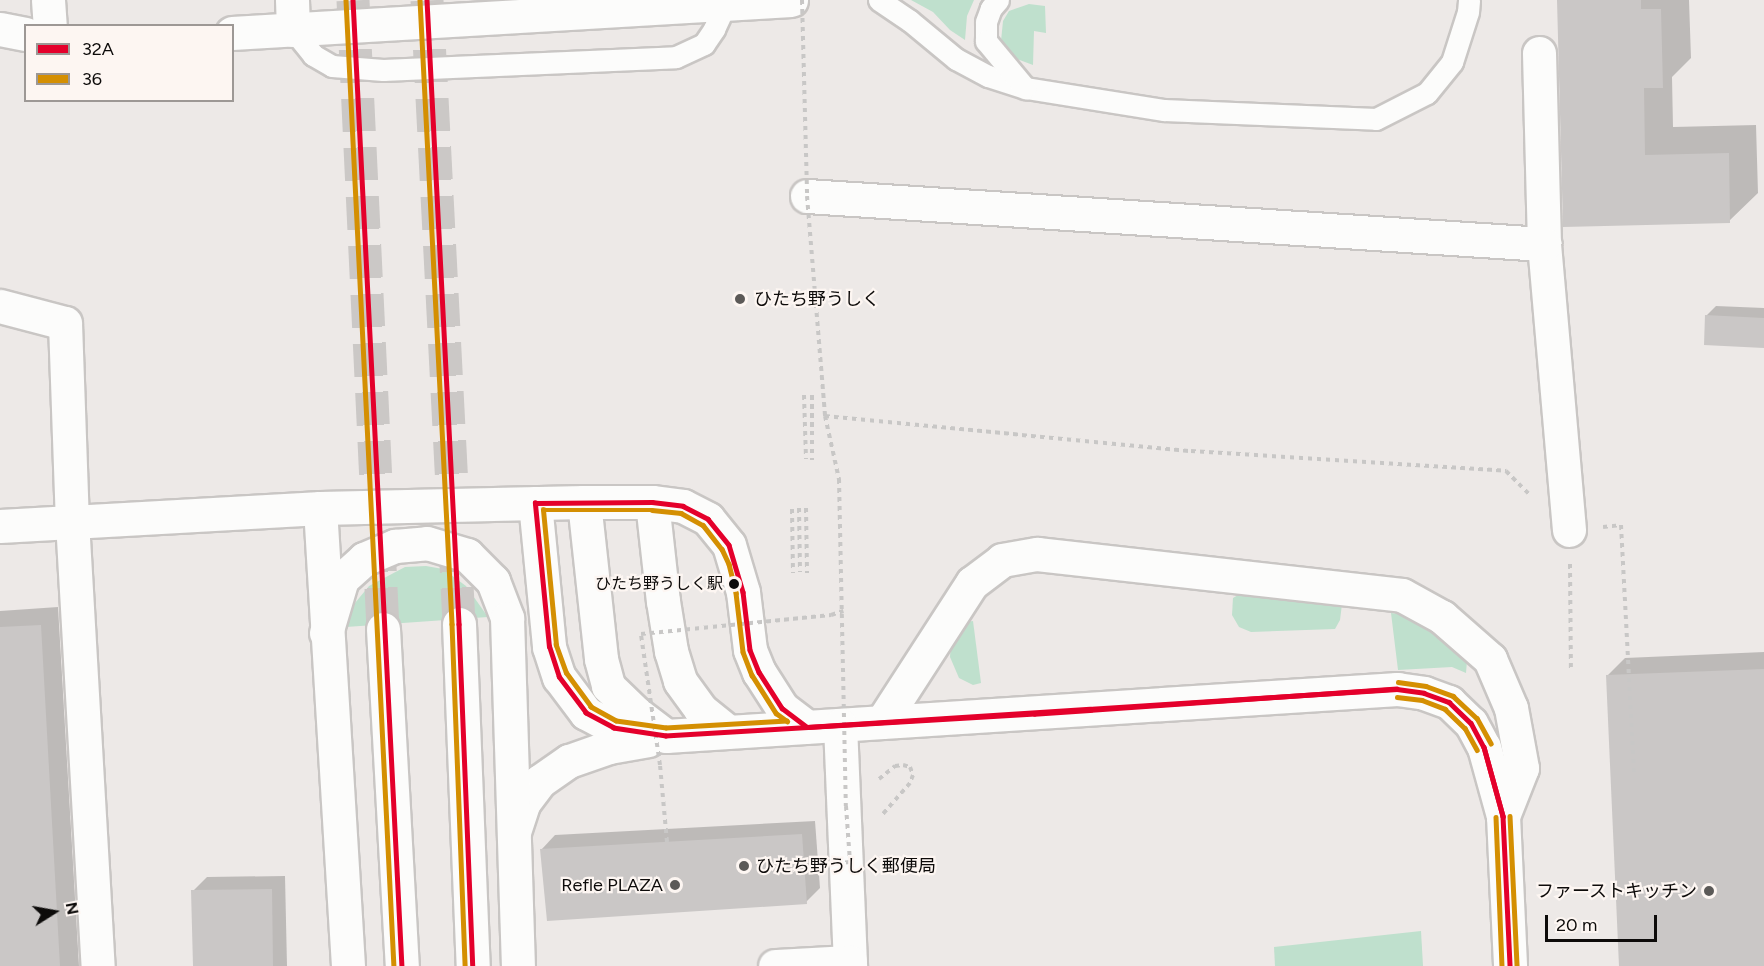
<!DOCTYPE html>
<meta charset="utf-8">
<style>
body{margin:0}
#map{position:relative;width:1764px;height:966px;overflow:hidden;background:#ede9e7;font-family:Figtree,"Noto Sans JP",sans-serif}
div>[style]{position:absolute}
.green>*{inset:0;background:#bfe0cd}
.shadow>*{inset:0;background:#0003}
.building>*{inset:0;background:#cac7c6}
.secondary-tunnel>*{height:33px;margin-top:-16.5px;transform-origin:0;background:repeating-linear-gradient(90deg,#cbc8c6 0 33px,transparent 0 49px)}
.path>*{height:4px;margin-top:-2px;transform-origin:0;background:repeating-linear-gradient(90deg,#c8c7c6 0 4.5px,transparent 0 9px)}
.roads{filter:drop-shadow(2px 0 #c9c6c4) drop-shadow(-2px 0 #c9c6c4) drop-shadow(0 2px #c9c6c4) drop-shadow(0 -2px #c9c6c4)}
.service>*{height:21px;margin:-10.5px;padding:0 10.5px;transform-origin:10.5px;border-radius:10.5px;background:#fcfcfb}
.pedestrian>*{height:33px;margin:-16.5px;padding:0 16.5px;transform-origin:16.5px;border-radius:16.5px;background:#fcfcfb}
.minor>*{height:33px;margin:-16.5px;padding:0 16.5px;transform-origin:16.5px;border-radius:16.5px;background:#fcfcfb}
.tertiary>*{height:33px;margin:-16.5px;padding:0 16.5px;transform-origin:16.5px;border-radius:16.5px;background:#fcfcfb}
.secondary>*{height:33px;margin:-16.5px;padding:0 16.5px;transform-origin:16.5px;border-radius:16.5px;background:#fcfcfb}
.path-bridge>*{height:4px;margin-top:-2px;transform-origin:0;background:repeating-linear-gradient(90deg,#c8c7c6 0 4.5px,transparent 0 9px)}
.bus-1>*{height:4.5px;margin:-2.25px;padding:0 2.25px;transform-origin:2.25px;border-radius:2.25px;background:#e4002b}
.bus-2>*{height:4.5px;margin:-2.25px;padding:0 2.25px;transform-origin:2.25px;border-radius:2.25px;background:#d48f02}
.dots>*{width:16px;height:16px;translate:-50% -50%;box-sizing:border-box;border:3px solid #fdf6f2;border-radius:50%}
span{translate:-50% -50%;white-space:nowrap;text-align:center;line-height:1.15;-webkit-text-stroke:4.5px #fdf6f2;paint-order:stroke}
.bus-label{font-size:16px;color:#0d0b0a}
.right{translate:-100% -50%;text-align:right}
.poi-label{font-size:18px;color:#0d0b0a}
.left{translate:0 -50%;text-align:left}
.legend{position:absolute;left:24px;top:24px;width:210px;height:78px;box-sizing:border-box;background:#fdf6f2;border:2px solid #9d9895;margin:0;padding:8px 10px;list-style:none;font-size:18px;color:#0d0b0a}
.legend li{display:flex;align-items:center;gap:12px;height:30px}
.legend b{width:30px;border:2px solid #9d9895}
.north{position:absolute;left:24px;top:882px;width:60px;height:60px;-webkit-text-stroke:4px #fdf6f2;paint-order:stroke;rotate:79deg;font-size:16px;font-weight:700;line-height:24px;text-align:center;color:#0d0b0a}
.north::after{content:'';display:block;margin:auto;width:21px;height:27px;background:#0d0b0a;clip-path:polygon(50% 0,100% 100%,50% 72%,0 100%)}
.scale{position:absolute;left:1545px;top:915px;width:112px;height:27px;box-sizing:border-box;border:3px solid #0d0b0a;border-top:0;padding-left:8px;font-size:18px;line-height:21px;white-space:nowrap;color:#0d0b0a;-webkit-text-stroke:4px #fdf6f2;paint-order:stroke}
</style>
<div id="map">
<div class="green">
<div style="clip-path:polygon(911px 0,974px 0,967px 16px,965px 40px,950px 30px,933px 12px)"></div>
<div style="clip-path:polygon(1029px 4px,1045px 6px,1046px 33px,1034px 31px,1033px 65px,1017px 59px,1001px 41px,1003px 21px,1009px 11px)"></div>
<div style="clip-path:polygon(426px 566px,443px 569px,466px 586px,488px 617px,346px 627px,355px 603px,369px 586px,405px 567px)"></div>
<div style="clip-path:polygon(1245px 591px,1342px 604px,1340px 620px,1335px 629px,1251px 632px,1239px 627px,1232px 615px,1233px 598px)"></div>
<div style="clip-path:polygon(1391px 613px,1407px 615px,1429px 627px,1467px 661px,1466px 673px,1452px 667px,1398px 670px)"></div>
<div style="clip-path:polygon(973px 621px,981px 683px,973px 685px,959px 678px,950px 657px,951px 643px,965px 622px)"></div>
<div style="clip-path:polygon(1421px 931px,1423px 966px,1275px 966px,1274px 947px)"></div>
</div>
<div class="shadow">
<div style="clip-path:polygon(1558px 0,1689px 0,1691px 58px,1672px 77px,1673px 127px,1756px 125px,1758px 193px,1729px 221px,1565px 226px)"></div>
<div style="clip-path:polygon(1716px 306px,1764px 308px,1764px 346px,1706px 316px)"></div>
<div style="clip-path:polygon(58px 607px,79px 966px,0 966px,0 611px)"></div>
<div style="clip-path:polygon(1764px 652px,1764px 966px,1620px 966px,1607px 676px,1625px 658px)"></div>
<div style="clip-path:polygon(815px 821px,820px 888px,806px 902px,541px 850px,555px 835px)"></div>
<div style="clip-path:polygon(285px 876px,287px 966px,194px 966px,193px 891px,207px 877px)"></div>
</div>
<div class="building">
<div style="clip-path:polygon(1557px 0,1641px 0,1641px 9px,1661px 9px,1663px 88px,1644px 88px,1645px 155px,1729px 153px,1730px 223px,1563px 227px)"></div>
<div style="clip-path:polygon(1705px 315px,1764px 318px,1764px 348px,1704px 345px)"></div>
<div style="clip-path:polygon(41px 625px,60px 966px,0 966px,0 627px)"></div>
<div style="clip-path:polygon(1764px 669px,1764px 966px,1619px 966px,1606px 675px)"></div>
<div style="clip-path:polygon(802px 834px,807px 904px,547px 921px,540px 849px)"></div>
<div style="clip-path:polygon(272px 889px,273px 966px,193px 966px,191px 890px)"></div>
</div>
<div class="secondary-tunnel">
<div style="left:353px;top:0;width:630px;rotate:87.27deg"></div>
<div style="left:427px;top:0;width:625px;rotate:87.06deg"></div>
</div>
<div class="path">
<div style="left:804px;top:395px;width:64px;rotate:88.2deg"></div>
<div style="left:812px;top:395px;width:65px;rotate:90deg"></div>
<div style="left:825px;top:416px;width:368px;rotate:5.5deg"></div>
<div style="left:1191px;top:451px;width:316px;rotate:3.6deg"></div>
<div style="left:1506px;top:471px;width:33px;rotate:45deg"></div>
<div style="left:799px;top:508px;width:64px;rotate:89.1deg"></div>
<div style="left:806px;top:508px;width:65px;rotate:89.1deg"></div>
<div style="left:792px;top:509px;width:64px;rotate:89.1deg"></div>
<div style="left:1603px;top:527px;width:18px;rotate:-6deg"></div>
<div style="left:1621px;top:525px;width:251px;rotate:87deg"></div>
<div style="left:1570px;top:564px;width:107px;rotate:89.5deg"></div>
<div style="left:879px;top:779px;width:21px;rotate:-39deg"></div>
<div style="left:895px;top:766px;width:8px;rotate:-7deg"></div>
<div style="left:903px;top:765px;width:7px;rotate:16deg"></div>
<div style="left:910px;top:767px;width:9px;rotate:69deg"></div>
<div style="left:913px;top:775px;width:9px;rotate:111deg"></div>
<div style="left:910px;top:783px;width:44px;rotate:131.3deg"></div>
</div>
<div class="roads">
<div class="service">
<div style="left:879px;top:0;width:37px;rotate:34deg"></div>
<div style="left:910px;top:21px;width:60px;rotate:39.6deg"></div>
<div style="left:956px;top:59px;width:36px;rotate:28deg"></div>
<div style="left:988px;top:76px;width:40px;rotate:18deg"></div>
<div style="left:1026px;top:88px;width:140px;rotate:9.1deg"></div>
<div style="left:1164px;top:110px;width:212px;rotate:2.4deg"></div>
<div style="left:1376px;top:119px;width:57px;rotate:-27deg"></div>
<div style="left:1427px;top:93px;width:40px;rotate:-51deg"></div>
<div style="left:1452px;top:62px;width:52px;rotate:-72.3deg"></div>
<div style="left:1468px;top:12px;width:12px;rotate:-85deg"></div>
<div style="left:998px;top:0;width:11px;rotate:131deg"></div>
<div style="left:991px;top:8px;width:15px;rotate:110deg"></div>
<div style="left:986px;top:22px;width:19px;rotate:90deg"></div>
<div style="left:986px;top:41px;width:61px;rotate:50.3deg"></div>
<div style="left:293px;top:30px;width:32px;rotate:51deg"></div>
<div style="left:313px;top:55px;width:22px;rotate:30deg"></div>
<div style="left:332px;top:66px;width:51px;rotate:4.5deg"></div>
<div style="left:383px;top:70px;width:293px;rotate:-2.5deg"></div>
<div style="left:676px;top:57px;width:31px;rotate:-25deg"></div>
<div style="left:704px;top:44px;width:18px;rotate:-56deg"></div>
<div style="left:714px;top:29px;width:26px;rotate:-65deg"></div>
</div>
<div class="pedestrian">
<div style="left:1539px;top:53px;width:191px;rotate:88.5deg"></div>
<div style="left:1544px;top:244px;width:287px;rotate:85deg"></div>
<div style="left:807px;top:196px;width:739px;rotate:3.73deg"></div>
</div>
<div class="minor">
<div style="left:48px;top:0;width:26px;rotate:86deg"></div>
<div style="left:0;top:306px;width:67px;rotate:14.7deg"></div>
<div style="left:65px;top:323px;width:198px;rotate:88deg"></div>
<div style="left:72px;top:521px;width:446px;rotate:86.7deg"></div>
<div style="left:882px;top:722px;width:166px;rotate:-57.1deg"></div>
<div style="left:972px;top:583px;width:38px;rotate:-37deg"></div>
<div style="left:1002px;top:560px;width:36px;rotate:-10deg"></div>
<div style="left:1037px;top:554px;width:367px;rotate:6.4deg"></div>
<div style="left:1402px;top:595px;width:46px;rotate:28.8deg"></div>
<div style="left:1442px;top:617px;width:64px;rotate:41.2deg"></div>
<div style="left:1490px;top:659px;width:53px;rotate:66.8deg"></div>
<div style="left:1511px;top:708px;width:61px;rotate:79.6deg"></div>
<div style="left:1522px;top:768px;width:52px;rotate:111.6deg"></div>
</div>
<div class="tertiary">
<div style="left:292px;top:0;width:30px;rotate:88deg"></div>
<div style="left:0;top:29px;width:26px;rotate:11deg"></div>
<div style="left:232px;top:33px;width:560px;rotate:-3.38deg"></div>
<div style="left:584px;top:502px;width:158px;rotate:83.8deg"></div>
<div style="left:601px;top:659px;width:28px;rotate:75deg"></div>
<div style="left:608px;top:686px;width:40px;rotate:44deg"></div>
<div style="left:637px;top:714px;width:35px;rotate:37deg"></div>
<div style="left:652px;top:502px;width:100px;rotate:83.7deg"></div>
<div style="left:663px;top:601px;width:51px;rotate:80.9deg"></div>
<div style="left:671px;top:651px;width:31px;rotate:73deg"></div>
<div style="left:680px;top:681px;width:34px;rotate:54deg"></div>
<div style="left:700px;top:709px;width:36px;rotate:39deg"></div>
<div style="left:535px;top:503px;width:145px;rotate:84.4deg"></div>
<div style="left:549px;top:647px;width:32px;rotate:72deg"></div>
<div style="left:559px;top:677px;width:45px;rotate:53.1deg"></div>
<div style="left:586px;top:713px;width:32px;rotate:28deg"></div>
<div style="left:614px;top:728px;width:53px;rotate:8.7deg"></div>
<div style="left:666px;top:736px;width:733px;rotate:-3.68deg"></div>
<div style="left:1397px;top:689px;width:27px;rotate:8deg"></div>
<div style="left:1424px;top:693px;width:27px;rotate:20deg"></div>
<div style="left:1449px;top:702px;width:30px;rotate:44deg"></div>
<div style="left:1471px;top:723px;width:27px;rotate:62deg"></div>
<div style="left:1484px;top:747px;width:72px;rotate:74.6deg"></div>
<div style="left:1503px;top:816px;width:150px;rotate:87.3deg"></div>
<div style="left:0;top:526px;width:321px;rotate:-3.2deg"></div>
<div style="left:320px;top:508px;width:264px;rotate:-1.3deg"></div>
<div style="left:584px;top:502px;width:68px"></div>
<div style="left:652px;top:502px;width:31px;rotate:7deg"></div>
<div style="left:683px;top:506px;width:28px;rotate:27deg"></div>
<div style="left:708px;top:519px;width:33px;rotate:51deg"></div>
<div style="left:729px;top:545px;width:49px;rotate:73.4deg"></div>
<div style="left:743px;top:592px;width:58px;rotate:83.1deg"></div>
<div style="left:750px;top:650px;width:24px;rotate:68deg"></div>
<div style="left:759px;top:672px;width:43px;rotate:57.4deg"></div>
<div style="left:782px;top:708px;width:31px;rotate:37deg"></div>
<div style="left:840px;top:725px;width:241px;rotate:87.6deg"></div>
<div style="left:514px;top:832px;width:32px;rotate:-72deg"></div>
<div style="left:524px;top:802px;width:26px;rotate:-53deg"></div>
<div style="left:540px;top:781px;width:35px;rotate:-35deg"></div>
<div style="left:569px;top:761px;width:42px;rotate:-19.3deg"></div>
<div style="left:609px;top:747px;width:39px;rotate:-10deg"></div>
<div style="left:775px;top:966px;width:75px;rotate:-3.1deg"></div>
</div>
<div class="secondary">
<div style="left:320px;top:508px;width:459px;rotate:86.5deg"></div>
<div style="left:459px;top:624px;width:342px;rotate:87.7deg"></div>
<div style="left:383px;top:629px;width:338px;rotate:86.8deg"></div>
<div style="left:326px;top:633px;width:56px;rotate:-73.5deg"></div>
<div style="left:342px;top:579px;width:30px;rotate:-42deg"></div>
<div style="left:364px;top:559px;width:34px;rotate:-23deg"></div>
<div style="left:395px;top:546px;width:32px;rotate:-5deg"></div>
<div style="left:427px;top:543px;width:42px;rotate:16.7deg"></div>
<div style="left:467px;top:555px;width:37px;rotate:45deg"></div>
<div style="left:493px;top:581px;width:40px;rotate:69deg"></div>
<div style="left:507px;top:618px;width:348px;rotate:88.2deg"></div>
</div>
</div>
<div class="path-bridge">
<div style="left:802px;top:0;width:196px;rotate:88.5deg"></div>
<div style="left:807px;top:196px;width:221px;rotate:85.3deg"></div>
<div style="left:825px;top:416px;width:65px;rotate:77.5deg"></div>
<div style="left:839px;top:479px;width:327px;rotate:88.8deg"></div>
<div style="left:846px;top:806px;width:56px;rotate:85.9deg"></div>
<div style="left:850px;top:862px;width:44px;rotate:174.8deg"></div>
<div style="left:667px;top:842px;width:77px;rotate:-95.2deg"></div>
<div style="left:660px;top:765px;width:132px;rotate:-98.3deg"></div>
<div style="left:641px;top:634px;width:191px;rotate:-5.7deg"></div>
<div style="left:831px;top:615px;width:13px;rotate:-18deg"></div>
</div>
<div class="bus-1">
<div style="left:353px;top:0;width:967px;rotate:87.1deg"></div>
<div style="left:427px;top:0;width:625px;rotate:87.06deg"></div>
<div style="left:459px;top:624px;width:342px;rotate:87.7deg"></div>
<div style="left:652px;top:502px;width:31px;rotate:7deg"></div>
<div style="left:683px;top:506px;width:28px;rotate:27deg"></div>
<div style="left:708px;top:519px;width:33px;rotate:51deg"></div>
<div style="left:729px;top:545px;width:49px;rotate:73.4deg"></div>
<div style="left:743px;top:592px;width:58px;rotate:83.1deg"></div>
<div style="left:750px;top:650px;width:24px;rotate:68deg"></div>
<div style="left:759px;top:672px;width:43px;rotate:57.4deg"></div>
<div style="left:782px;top:708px;width:31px;rotate:37deg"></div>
<div style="left:807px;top:727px;width:591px;rotate:-3.69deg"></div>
<div style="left:1397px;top:689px;width:363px;rotate:176deg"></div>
<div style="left:1035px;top:714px;width:370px;rotate:176.6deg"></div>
<div style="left:666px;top:736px;width:53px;rotate:-171.3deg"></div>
<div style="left:614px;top:728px;width:32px;rotate:-152deg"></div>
<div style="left:586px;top:713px;width:45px;rotate:-126.9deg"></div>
<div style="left:559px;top:677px;width:32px;rotate:-108deg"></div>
<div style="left:549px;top:647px;width:145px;rotate:-95.6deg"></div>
<div style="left:535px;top:503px;width:117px;rotate:-0.5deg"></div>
<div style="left:1397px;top:689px;width:27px;rotate:8deg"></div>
<div style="left:1424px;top:693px;width:27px;rotate:20deg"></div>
<div style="left:1449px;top:702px;width:30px;rotate:44deg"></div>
<div style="left:1471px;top:723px;width:27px;rotate:62deg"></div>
<div style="left:1484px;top:747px;width:72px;rotate:74.6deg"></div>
<div style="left:1484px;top:747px;width:72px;rotate:74.6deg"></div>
<div style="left:1503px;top:816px;width:150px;rotate:87.3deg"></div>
</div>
<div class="bus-2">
<div style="left:346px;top:0;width:967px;rotate:87.16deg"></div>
<div style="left:420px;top:0;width:625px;rotate:87.06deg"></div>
<div style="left:452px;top:624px;width:342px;rotate:87.8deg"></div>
<div style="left:543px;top:510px;width:109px"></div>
<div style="left:652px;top:510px;width:29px;rotate:6deg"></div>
<div style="left:681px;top:513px;width:25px;rotate:29deg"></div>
<div style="left:703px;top:525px;width:31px;rotate:52deg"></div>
<div style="left:722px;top:549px;width:17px;rotate:65deg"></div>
<div style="left:729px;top:564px;width:30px;rotate:76deg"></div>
<div style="left:736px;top:593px;width:59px;rotate:83.2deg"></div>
<div style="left:743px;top:652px;width:25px;rotate:69deg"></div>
<div style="left:752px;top:675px;width:45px;rotate:57.7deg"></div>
<div style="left:776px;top:713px;width:14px;rotate:36deg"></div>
<div style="left:787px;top:721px;width:121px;rotate:176.7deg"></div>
<div style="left:666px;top:728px;width:50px;rotate:-172deg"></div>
<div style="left:616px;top:721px;width:29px;rotate:-151deg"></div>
<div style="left:591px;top:707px;width:42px;rotate:-126.3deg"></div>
<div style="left:566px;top:673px;width:30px;rotate:-110deg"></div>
<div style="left:556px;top:645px;width:136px;rotate:-95.5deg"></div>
<div style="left:1398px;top:682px;width:28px;rotate:8deg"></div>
<div style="left:1426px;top:686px;width:29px;rotate:20deg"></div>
<div style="left:1453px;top:696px;width:33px;rotate:43deg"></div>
<div style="left:1477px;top:718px;width:29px;rotate:61deg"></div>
<div style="left:1397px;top:697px;width:25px;rotate:7deg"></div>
<div style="left:1422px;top:700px;width:25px;rotate:21deg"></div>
<div style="left:1445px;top:709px;width:28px;rotate:44deg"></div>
<div style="left:1465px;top:728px;width:25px;rotate:61deg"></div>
<div style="left:1510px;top:816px;width:150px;rotate:87.3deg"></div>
<div style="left:1496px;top:817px;width:149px;rotate:87.7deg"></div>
</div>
<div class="dots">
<div style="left:740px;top:299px;background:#5b5957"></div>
<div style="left:734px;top:584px;background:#0d0b0a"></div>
<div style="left:744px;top:866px;background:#5b5957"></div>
<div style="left:675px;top:885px;background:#5b5957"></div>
<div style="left:1709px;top:891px;background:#5b5957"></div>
</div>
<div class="bus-label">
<span class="right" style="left:723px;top:584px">ひたち野うしく駅</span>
</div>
<div class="poi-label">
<span class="left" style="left:754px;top:299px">ひたち野うしく</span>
<span class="left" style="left:756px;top:866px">ひたち野うしく郵便局</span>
<span class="right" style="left:663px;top:885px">Refle PLAZA</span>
<span class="right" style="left:1697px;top:891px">ファーストキッチン</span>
</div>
<ul class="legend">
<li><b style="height:8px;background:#e4002b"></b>32A</li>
<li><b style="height:8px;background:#d48f02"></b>36</li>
</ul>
<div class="north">N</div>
<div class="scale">20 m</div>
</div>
